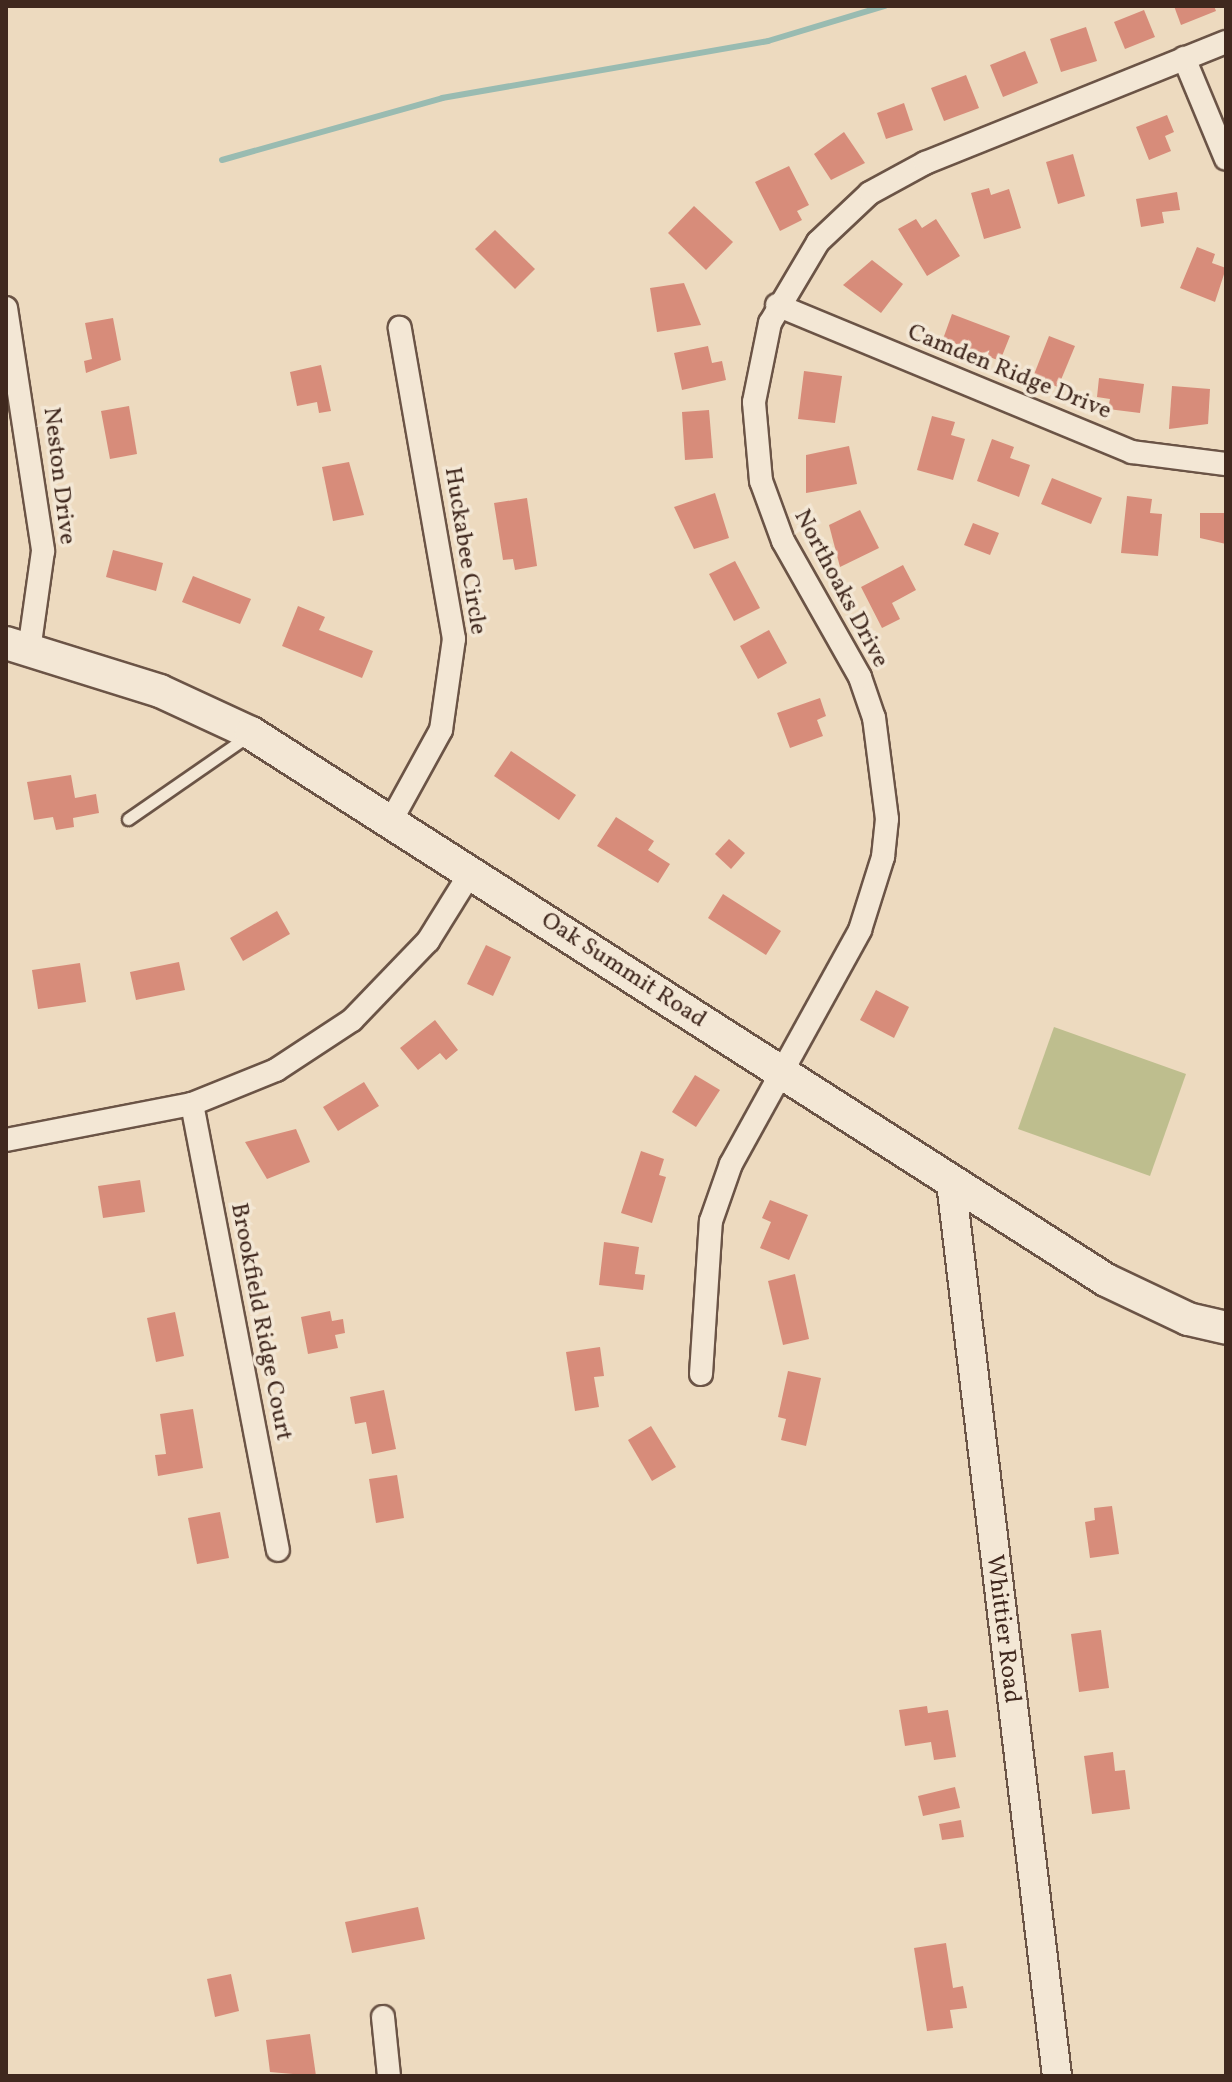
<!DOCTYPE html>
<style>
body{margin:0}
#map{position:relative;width:1232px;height:2082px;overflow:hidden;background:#eddabf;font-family:Vollkorn,serif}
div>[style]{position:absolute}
.green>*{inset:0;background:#bebe8e}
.stream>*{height:6px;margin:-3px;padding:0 3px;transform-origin:3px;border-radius:3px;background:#99bbb1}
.building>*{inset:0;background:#d78c7a}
.roads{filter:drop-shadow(2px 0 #6b5446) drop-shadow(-2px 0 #6b5446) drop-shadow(0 2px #6b5446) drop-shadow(0 -2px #6b5446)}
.service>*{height:11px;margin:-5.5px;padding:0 5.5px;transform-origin:5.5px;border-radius:5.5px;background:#f3e7d5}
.minor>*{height:22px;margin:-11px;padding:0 11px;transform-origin:11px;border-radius:11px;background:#f3e7d5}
.tertiary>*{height:28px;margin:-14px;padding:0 14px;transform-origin:14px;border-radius:14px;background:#f3e7d5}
.secondary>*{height:32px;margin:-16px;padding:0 16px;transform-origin:16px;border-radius:16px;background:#f3e7d5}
span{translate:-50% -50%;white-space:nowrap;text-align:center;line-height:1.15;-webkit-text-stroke:7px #f3e7d5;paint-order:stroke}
.street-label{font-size:24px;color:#40281e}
.frame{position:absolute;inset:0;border:8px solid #40281e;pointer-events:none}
</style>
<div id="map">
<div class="green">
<div style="clip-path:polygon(1054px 1027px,1186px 1074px,1150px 1176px,1018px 1129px)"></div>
</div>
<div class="stream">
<div style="left:222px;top:160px;width:229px;rotate:-15.7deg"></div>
<div style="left:442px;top:98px;width:331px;rotate:-9.9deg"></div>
<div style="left:768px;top:41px;width:122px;rotate:-16.7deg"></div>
</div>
<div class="building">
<div style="clip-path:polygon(1174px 6px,1214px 6px,1216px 11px,1181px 25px)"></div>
<div style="clip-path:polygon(1144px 10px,1155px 37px,1125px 49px,1114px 22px)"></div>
<div style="clip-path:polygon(1086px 27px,1097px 61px,1061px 72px,1050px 39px)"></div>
<div style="clip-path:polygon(1025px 51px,1038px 83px,1003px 97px,990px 65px)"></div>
<div style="clip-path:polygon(966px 75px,979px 108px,944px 121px,931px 88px)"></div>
<div style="clip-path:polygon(904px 103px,913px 130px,886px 139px,877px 113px)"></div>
<div style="clip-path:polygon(1167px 115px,1174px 132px,1165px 136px,1171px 151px,1149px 160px,1136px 127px)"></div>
<div style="clip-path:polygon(844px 132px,865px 163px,831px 180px,814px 154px)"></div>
<div style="clip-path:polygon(1073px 154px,1085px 196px,1058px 204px,1046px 162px)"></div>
<div style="clip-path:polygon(789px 166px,809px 205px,797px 211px,802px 220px,780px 231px,755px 182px)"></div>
<div style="clip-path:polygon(989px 188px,991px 195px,1009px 189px,1021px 228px,984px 239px,971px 193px)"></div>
<div style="clip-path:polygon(1177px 192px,1180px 210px,1162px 212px,1164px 223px,1141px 227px,1136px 199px)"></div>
<div style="clip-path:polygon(694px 206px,733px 242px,706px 270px,668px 233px)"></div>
<div style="clip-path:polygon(916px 219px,922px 228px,936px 219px,960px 256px,927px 276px,898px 229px)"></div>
<div style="clip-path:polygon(495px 230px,535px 269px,515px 289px,475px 249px)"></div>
<div style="clip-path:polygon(1197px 247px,1215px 254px,1212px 263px,1226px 268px,1215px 302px,1180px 288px)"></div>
<div style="clip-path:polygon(872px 260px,903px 284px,881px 313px,843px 285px)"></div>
<div style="clip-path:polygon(684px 283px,701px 325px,657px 332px,650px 288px)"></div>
<div style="clip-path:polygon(952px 314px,1010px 336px,1000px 361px,943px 339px)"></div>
<div style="clip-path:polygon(113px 318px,121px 360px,86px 373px,84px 361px,92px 359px,85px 323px)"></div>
<div style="clip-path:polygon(1049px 336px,1075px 346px,1058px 387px,1033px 377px)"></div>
<div style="clip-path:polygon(708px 346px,712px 363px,722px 361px,726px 380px,682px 390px,674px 353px)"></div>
<div style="clip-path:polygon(321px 365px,331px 411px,319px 413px,317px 402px,297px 406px,290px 372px)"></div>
<div style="clip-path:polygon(804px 371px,842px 376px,835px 423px,798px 419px)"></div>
<div style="clip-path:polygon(1099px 378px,1144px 384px,1140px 413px,1108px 409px,1110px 399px,1097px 397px)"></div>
<div style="clip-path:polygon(1172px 386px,1210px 389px,1208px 424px,1169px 429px)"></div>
<div style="clip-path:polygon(129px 406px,137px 454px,110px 459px,101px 411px)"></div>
<div style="clip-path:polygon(709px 410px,713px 458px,685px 460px,682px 412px)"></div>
<div style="clip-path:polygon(932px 416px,955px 422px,951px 435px,965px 439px,953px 480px,917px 470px)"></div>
<div style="clip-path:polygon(992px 439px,1014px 447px,1010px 458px,1030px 465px,1019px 497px,977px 481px)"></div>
<div style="clip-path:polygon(849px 446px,857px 484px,806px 493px,806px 455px)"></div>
<div style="clip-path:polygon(349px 462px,364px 515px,333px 521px,322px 467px)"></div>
<div style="clip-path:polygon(1052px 478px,1102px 498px,1091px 524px,1041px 504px)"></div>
<div style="clip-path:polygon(715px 493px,729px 538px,694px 549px,674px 507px)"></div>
<div style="clip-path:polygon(1127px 496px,1152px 499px,1150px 513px,1162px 514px,1158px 556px,1121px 553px)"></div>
<div style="clip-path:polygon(527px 498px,537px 566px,515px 570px,513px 559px,503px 560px,494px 503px)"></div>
<div style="clip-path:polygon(860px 510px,879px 548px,840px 567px,829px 525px)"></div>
<div style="clip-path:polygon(1200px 513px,1226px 513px,1226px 544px,1200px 538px)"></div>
<div style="clip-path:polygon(973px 523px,999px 533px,990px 555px,964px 545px)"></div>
<div style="clip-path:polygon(113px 550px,163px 563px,156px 591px,106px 577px)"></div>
<div style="clip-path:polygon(735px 561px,760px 608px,734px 621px,709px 574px)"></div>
<div style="clip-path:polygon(903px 565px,916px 590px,892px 603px,900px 619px,882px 628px,861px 587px)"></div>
<div style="clip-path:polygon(193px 576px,251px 599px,240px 624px,182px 602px)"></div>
<div style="clip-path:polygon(298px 606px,325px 617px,319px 630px,373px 651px,362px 678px,282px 646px)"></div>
<div style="clip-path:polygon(769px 630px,787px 663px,758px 679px,740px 646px)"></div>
<div style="clip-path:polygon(820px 698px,826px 716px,817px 720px,823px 736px,790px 748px,777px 713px)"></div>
<div style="clip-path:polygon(511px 751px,576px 795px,559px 820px,494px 776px)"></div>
<div style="clip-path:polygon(71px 775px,75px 798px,96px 794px,99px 813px,73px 818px,74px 827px,56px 830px,53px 817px,34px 820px,27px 782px)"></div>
<div style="clip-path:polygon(616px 817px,654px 841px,648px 850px,670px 864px,658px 883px,597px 846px)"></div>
<div style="clip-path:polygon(729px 839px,745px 853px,731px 869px,715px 854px)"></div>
<div style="clip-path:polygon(723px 894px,781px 931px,766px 955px,708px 918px)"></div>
<div style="clip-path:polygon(277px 911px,290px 934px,243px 961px,230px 938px)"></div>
<div style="clip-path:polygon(486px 945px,511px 957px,493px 996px,467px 984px)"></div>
<div style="clip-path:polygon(179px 962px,185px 990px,136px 1000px,130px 972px)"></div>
<div style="clip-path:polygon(80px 963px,86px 1002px,38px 1009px,32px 970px)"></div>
<div style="clip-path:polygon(876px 990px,909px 1007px,894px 1038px,860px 1020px)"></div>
<div style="clip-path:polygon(435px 1020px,458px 1050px,446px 1060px,440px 1053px,418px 1070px,400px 1048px)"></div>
<div style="clip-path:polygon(695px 1075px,720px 1090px,696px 1127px,672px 1112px)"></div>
<div style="clip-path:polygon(364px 1082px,379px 1106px,338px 1131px,323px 1107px)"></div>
<div style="clip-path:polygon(296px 1129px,310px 1162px,267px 1179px,245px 1142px)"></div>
<div style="clip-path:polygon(641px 1151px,664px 1159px,659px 1175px,666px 1177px,652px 1223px,621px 1213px)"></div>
<div style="clip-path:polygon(140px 1180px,145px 1212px,103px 1218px,98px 1186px)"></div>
<div style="clip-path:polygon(770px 1200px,808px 1215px,789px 1260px,760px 1248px,771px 1222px,762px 1218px)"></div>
<div style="clip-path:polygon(604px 1242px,639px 1247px,635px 1274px,645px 1275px,643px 1290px,599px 1285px)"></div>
<div style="clip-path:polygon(795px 1274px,809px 1339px,783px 1345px,768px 1281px)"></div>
<div style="clip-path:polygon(330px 1311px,332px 1321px,343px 1319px,345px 1333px,335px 1335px,338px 1348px,308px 1354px,301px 1317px)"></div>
<div style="clip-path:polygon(175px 1312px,184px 1356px,156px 1362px,147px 1318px)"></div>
<div style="clip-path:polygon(600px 1347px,604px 1376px,594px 1377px,599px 1407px,575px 1411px,566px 1352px)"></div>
<div style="clip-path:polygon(788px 1371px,821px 1378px,806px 1446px,781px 1440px,786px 1419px,778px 1417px)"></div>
<div style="clip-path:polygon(384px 1390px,396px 1449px,372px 1454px,366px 1422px,355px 1424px,350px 1397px)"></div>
<div style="clip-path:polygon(193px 1409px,203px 1468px,158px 1476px,155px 1455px,166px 1454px,160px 1414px)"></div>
<div style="clip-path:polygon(651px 1426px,676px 1467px,652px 1481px,628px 1440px)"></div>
<div style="clip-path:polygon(397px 1475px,404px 1518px,376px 1523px,369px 1479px)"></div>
<div style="clip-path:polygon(1112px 1506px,1119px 1554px,1090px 1558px,1085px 1522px,1095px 1520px,1094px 1508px)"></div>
<div style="clip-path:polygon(220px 1512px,229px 1558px,197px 1564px,188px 1518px)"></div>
<div style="clip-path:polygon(1101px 1630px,1109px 1688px,1079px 1692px,1071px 1634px)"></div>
<div style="clip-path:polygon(927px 1706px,928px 1713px,948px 1710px,956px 1757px,934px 1760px,931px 1742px,905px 1746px,899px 1710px)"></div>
<div style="clip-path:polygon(1113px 1752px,1115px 1771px,1125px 1770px,1130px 1809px,1092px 1814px,1084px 1756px)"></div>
<div style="clip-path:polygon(955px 1787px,960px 1808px,923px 1816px,918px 1796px)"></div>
<div style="clip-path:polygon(961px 1820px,964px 1837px,942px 1840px,939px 1824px)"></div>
<div style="clip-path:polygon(418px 1907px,425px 1939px,352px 1953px,345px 1922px)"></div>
<div style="clip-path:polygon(946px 1943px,953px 1988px,963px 1986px,967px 2008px,950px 2010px,953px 2028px,927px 2031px,914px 1948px)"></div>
<div style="clip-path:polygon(231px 1974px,239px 2011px,215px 2017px,207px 1979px)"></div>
<div style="clip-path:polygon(310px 2034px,316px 2076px,270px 2072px,266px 2040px)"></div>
</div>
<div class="roads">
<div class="service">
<div style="left:128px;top:819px;width:146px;rotate:-34.7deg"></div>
</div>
<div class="minor">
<div style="left:1184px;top:58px;width:109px;rotate:67.4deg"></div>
<div style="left:777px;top:305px;width:384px;rotate:22.5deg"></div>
<div style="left:1132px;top:452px;width:95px;rotate:7.3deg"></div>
<div style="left:6px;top:308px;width:246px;rotate:81.3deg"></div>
<div style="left:43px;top:551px;width:100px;rotate:98deg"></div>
<div style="left:392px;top:819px;width:102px;rotate:-61.2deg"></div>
<div style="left:441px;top:730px;width:92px;rotate:-81.9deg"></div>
<div style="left:454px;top:639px;width:316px;rotate:-99.9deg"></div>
<div style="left:192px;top:1104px;width:454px;rotate:79.1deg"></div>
<div style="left:6px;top:1140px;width:189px;rotate:-11deg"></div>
<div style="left:192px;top:1104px;width:91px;rotate:-22deg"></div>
<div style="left:276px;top:1070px;width:91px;rotate:-33.3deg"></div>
<div style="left:352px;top:1020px;width:110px;rotate:-46.1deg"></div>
<div style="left:428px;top:941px;width:81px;rotate:-58.1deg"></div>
<div style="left:701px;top:1374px;width:153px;rotate:-86.3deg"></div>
<div style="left:711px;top:1221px;width:60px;rotate:-70.7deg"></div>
<div style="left:731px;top:1164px;width:267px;rotate:-61.1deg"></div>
<div style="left:860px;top:930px;width:77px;rotate:-72.5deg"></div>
<div style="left:883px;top:857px;width:38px;rotate:-84deg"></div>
<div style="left:887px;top:819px;width:102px;rotate:-97.3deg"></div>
<div style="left:874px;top:718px;width:43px;rotate:-108.9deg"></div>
<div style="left:860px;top:677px;width:156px;rotate:-119.5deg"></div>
<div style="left:783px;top:541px;width:64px;rotate:-110.1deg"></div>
<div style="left:761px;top:481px;width:79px;rotate:-95.1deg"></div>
<div style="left:754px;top:402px;width:81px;rotate:-78.6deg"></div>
<div style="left:770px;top:323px;width:94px;rotate:-59.3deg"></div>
<div style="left:818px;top:242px;width:71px;rotate:-43.3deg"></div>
<div style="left:870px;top:193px;width:63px;rotate:-28.6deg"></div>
<div style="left:925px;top:163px;width:324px;rotate:-21.9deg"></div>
<div style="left:383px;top:2017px;width:59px;rotate:84.2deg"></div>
</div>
<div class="tertiary">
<div style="left:951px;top:1182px;width:900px;rotate:83.24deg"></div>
</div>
<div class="secondary">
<div style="left:6px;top:643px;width:161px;rotate:17.3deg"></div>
<div style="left:160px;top:691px;width:100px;rotate:24.8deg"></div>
<div style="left:251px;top:733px;width:1015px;rotate:32.61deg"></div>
<div style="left:1106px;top:1280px;width:91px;rotate:25.4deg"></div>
<div style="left:1188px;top:1319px;width:39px;rotate:13deg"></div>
</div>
</div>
<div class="street-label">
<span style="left:1009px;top:373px;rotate:22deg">Camden Ridge Drive</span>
<span style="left:58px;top:476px;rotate:83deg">Neston Drive</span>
<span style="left:464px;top:551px;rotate:81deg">Huckabee Circle</span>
<span style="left:840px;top:589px;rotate:62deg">Northoaks Drive</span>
<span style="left:623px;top:971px;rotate:33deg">Oak Summit Road</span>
<span style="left:260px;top:1322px;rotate:79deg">Brookfield Ridge Court</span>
<span style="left:1002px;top:1629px;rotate:83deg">Whittier Road</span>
</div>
<div class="frame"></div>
</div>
